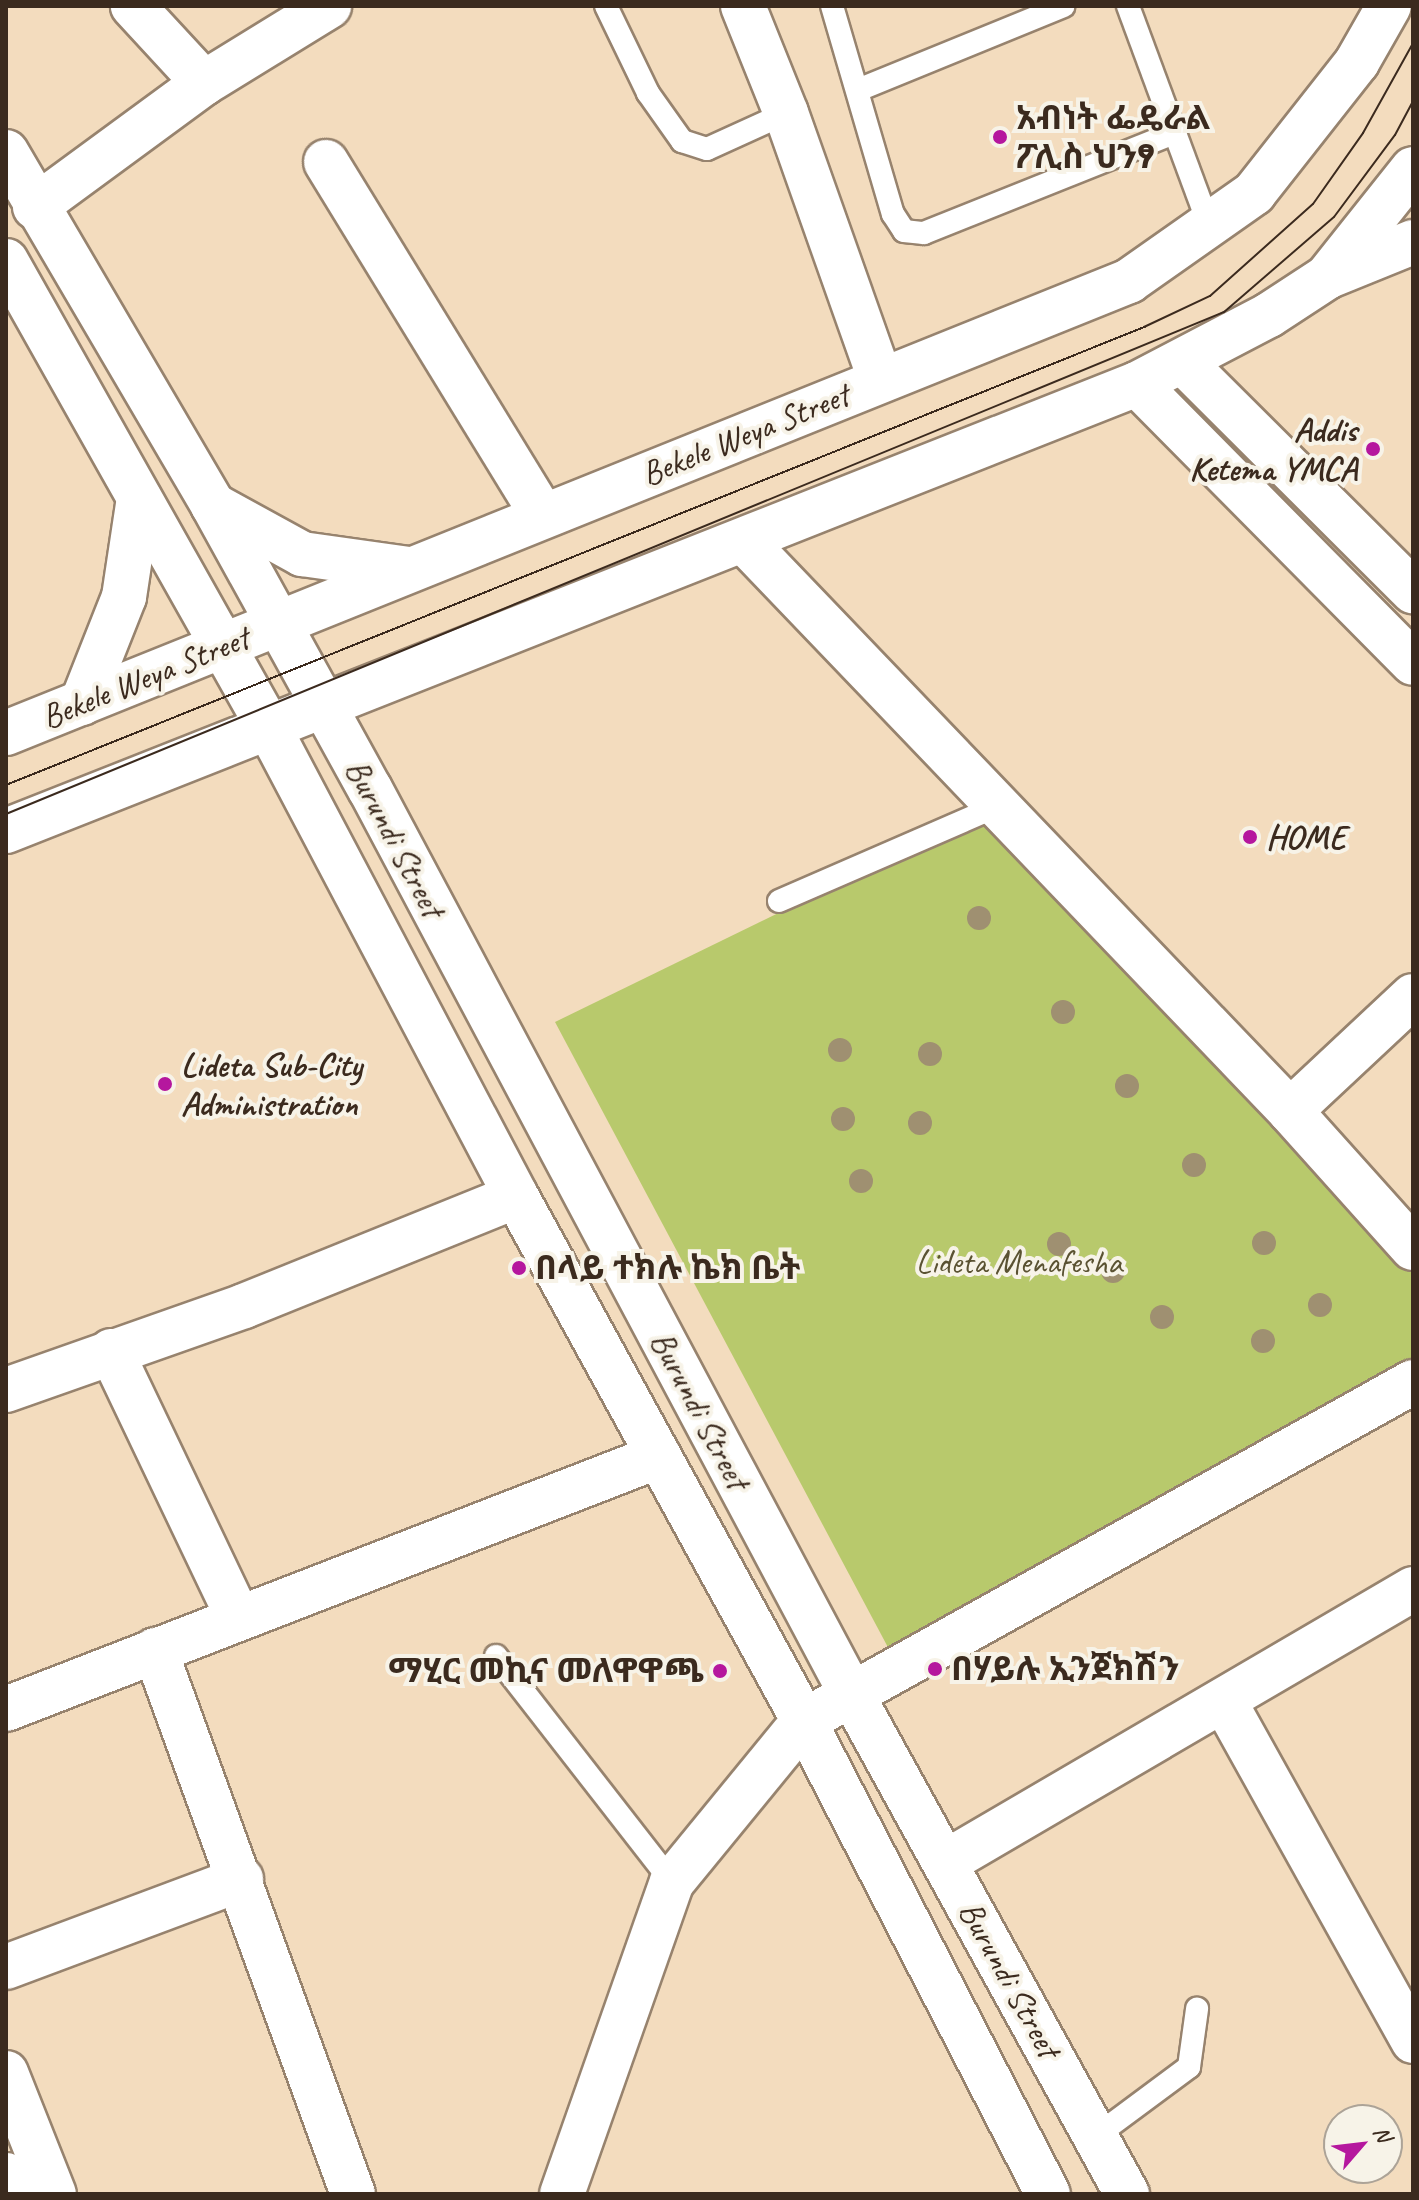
<!DOCTYPE html>
<meta charset="utf-8">
<style>
body{margin:0}
#map{position:relative;width:1419px;height:2200px;overflow:hidden;background:#f3dcbe;font-family:Caveat,"Noto Sans Ethiopic",sans-serif}
div>[style]{position:absolute}
.green>*{inset:0;background:#b8c96c}
.roads{filter:drop-shadow(2px 0 #97836e) drop-shadow(-2px 0 #97836e) drop-shadow(0 2px #97836e) drop-shadow(0 -2px #97836e)}
.lane>*{height:22px;margin:-11px;padding:0 11px;transform-origin:11px;border-radius:11px;background:#fff}
.street>*{height:44px;margin:-22px;padding:0 22px;transform-origin:22px;border-radius:22px;background:#fff}
.secondary>*{height:44px;margin:-22px;padding:0 22px;transform-origin:22px;border-radius:22px;background:#fff}
.primary>*{height:44px;margin:-22px;padding:0 22px;transform-origin:22px;border-radius:22px;background:#fff}
.tram>*{height:2px;margin:-1px;padding:0 1px;transform-origin:1px;border-radius:1px;background:#3b2a1e}
.trees>*{width:24px;height:24px;margin:-12px;border-radius:50%;background:#9f9071}
.dots>*{width:22px;height:22px;translate:-50% -50%;box-sizing:border-box;border:4px solid #f7f3e8;border-radius:50%}
span{translate:-50% -50%;white-space:nowrap;text-align:center;line-height:1.15;-webkit-text-stroke:8px #f7f3e8;paint-order:stroke}
.poi-label{font-size:34px;color:#3b2a1e;font-weight:700}
.left{translate:0 -50%;text-align:left}
.right{translate:-100% -50%;text-align:right}
.street-label{font-size:34px;color:#3b2a1e}
.park-label{font-size:34px;color:#5a5232}
.frame{position:absolute;inset:0;border:8px solid #3b2a1e;pointer-events:none}
.north{position:absolute;left:1323px;top:2104px;width:80px;height:80px;box-sizing:border-box;background:#f7f3e8;border:2px solid #aca397;border-radius:50%;rotate:62deg;font-size:22px;font-weight:700;line-height:32px;text-align:center;color:#3b2a1e}
.north::after{content:'';display:block;margin:auto;width:28px;height:36px;background:#b5179e;clip-path:polygon(50% 0,100% 100%,50% 72%,0 100%)}
</style>
<div id="map">
<div class="green">
<div style="clip-path:polygon(998px 806px,1413px 1252px,1413px 1382px,899px 1668px,555px 1022px)"></div>
</div>
<div class="roads">
<div class="lane">
<div style="left:606px;top:6px;width:97px;rotate:64.2deg"></div>
<div style="left:648px;top:93px;width:59px;rotate:54.7deg"></div>
<div style="left:682px;top:141px;width:26px;rotate:18deg"></div>
<div style="left:707px;top:149px;width:87px;rotate:-24.5deg"></div>
<div style="left:832px;top:6px;width:217px;rotate:73.7deg"></div>
<div style="left:893px;top:214px;width:20px;rotate:57deg"></div>
<div style="left:904px;top:231px;width:20px;rotate:6deg"></div>
<div style="left:924px;top:233px;width:271px;rotate:-21.8deg"></div>
<div style="left:1128px;top:6px;width:237px;rotate:69.7deg"></div>
<div style="left:858px;top:90px;width:222px;rotate:-22.2deg"></div>
<div style="left:779px;top:901px;width:239px;rotate:-23.5deg"></div>
<div style="left:496px;top:1656px;width:286px;rotate:52.1deg"></div>
<div style="left:1096px;top:2136px;width:116px;rotate:-36.6deg"></div>
<div style="left:1189px;top:2067px;width:59px;rotate:-82.1deg"></div>
</div>
<div class="street">
<div style="left:743px;top:6px;width:115px;rotate:68.1deg"></div>
<div style="left:786px;top:113px;width:282px;rotate:70.5deg"></div>
<div style="left:204px;top:83px;width:147px;rotate:-31.6deg"></div>
<div style="left:326px;top:162px;width:415px;rotate:58.5deg"></div>
<div style="left:35px;top:207px;width:210px;rotate:-36.3deg"></div>
<div style="left:204px;top:83px;width:105px;rotate:-132.7deg"></div>
<div style="left:745px;top:542px;width:788px;rotate:46.23deg"></div>
<div style="left:1290px;top:1111px;width:184px;rotate:48.1deg"></div>
<div style="left:1290px;top:1111px;width:168px;rotate:-43.1deg"></div>
<div style="left:111px;top:1351px;width:295px;rotate:64.5deg"></div>
<div style="left:6px;top:1390px;width:252px;rotate:-19.4deg"></div>
<div style="left:244px;top:1306px;width:293px;rotate:-22deg"></div>
<div style="left:155px;top:1650px;width:579px;rotate:70deg"></div>
<div style="left:1224px;top:1701px;width:389px;rotate:60.9deg"></div>
<div style="left:6px;top:1709px;width:700px;rotate:-21.18deg"></div>
<div style="left:946px;top:1862px;width:541px;rotate:-30.31deg"></div>
<div style="left:6px;top:1967px;width:251px;rotate:-20.5deg"></div>
<div style="left:6px;top:2073px;width:130px;rotate:68.4deg"></div>
<div style="left:6px;top:2175px;width:20px;rotate:70deg"></div>
<div style="left:562px;top:2194px;width:331px;rotate:-70.6deg"></div>
<div style="left:672px;top:1882px;width:208px;rotate:-50.7deg"></div>
<div style="left:804px;top:1721px;width:697px;rotate:-29.1deg"></div>
</div>
<div class="secondary">
<div style="left:1183px;top:362px;width:325px;rotate:44.9deg"></div>
<div style="left:1137px;top:384px;width:392px;rotate:45.3deg"></div>
</div>
<div class="primary">
<div style="left:6px;top:152px;width:409px;rotate:59.6deg"></div>
<div style="left:213px;top:505px;width:325px;rotate:61.1deg"></div>
<div style="left:370px;top:789px;width:1026px;rotate:61.99deg"></div>
<div style="left:852px;top:1695px;width:570px;rotate:61.14deg"></div>
<div style="left:6px;top:261px;width:536px;rotate:60.61deg"></div>
<div style="left:269px;top:728px;width:529px;rotate:62.18deg"></div>
<div style="left:516px;top:1196px;width:599px;rotate:61.25deg"></div>
<div style="left:804px;top:1721px;width:532px;rotate:62.71deg"></div>
<div style="left:1329px;top:276px;width:91px;rotate:-22deg"></div>
<div style="left:213px;top:505px;width:102px;rotate:28.8deg"></div>
<div style="left:302px;top:554px;width:108px;rotate:8deg"></div>
<div style="left:82px;top:703px;width:114px;rotate:-68.4deg"></div>
<div style="left:124px;top:597px;width:100px;rotate:-81.4deg"></div>
<div style="left:6px;top:733px;width:1211px;rotate:-21.92deg"></div>
<div style="left:1129px;top:281px;width:153px;rotate:-35.1deg"></div>
<div style="left:1254px;top:193px;width:167px;rotate:-51.8deg"></div>
<div style="left:1357px;top:62px;width:64px;rotate:-60.3deg"></div>
<div style="left:6px;top:831px;width:1216px;rotate:-21.57deg"></div>
<div style="left:1137px;top:384px;width:149px;rotate:-27.6deg"></div>
<div style="left:1269px;top:315px;width:69px;rotate:-33.2deg"></div>
<div style="left:1327px;top:277px;width:138px;rotate:-51.5deg"></div>
</div>
</div>
<div class="tram">
<div style="left:6px;top:785px;width:1227px;rotate:-21.92deg"></div>
<div style="left:1144px;top:327px;width:73px;rotate:-25.2deg"></div>
<div style="left:1210px;top:296px;width:138px;rotate:-41.8deg"></div>
<div style="left:1313px;top:204px;width:87px;rotate:-54.8deg"></div>
<div style="left:1363px;top:133px;width:103px;rotate:-60.9deg"></div>
<div style="left:6px;top:814px;width:1317px;rotate:-22.4deg"></div>
<div style="left:1224px;top:312px;width:145px;rotate:-40.8deg"></div>
<div style="left:1334px;top:217px;width:102px;rotate:-53.4deg"></div>
<div style="left:1395px;top:135px;width:38px;rotate:-62deg"></div>
</div>
<div class="trees">
<div style="left:979px;top:918px"></div>
<div style="left:1063px;top:1012px"></div>
<div style="left:840px;top:1050px"></div>
<div style="left:930px;top:1054px"></div>
<div style="left:1127px;top:1086px"></div>
<div style="left:843px;top:1119px"></div>
<div style="left:920px;top:1123px"></div>
<div style="left:1194px;top:1165px"></div>
<div style="left:861px;top:1181px"></div>
<div style="left:1264px;top:1243px"></div>
<div style="left:1059px;top:1244px"></div>
<div style="left:1113px;top:1271px"></div>
<div style="left:1320px;top:1305px"></div>
<div style="left:1162px;top:1317px"></div>
<div style="left:1263px;top:1341px"></div>
</div>
<div class="dots">
<div style="left:1000px;top:137px;background:#b5179e"></div>
<div style="left:1373px;top:449px;background:#b5179e"></div>
<div style="left:1250px;top:837px;background:#b5179e"></div>
<div style="left:165px;top:1084px;background:#b5179e"></div>
<div style="left:519px;top:1268px;background:#b5179e"></div>
<div style="left:935px;top:1669px;background:#b5179e"></div>
<div style="left:720px;top:1671px;background:#b5179e"></div>
</div>
<div class="poi-label">
<span class="left" style="left:1016px;top:137px">አብነት ፌዴራል<br>ፖሊስ ህንፃ</span>
<span class="right" style="left:1357px;top:449px">Addis<br>Ketema YMCA</span>
<span class="left" style="left:1266px;top:837px">HOME</span>
<span class="left" style="left:181px;top:1084px">Lideta Sub-City<br>Administration</span>
<span class="left" style="left:535px;top:1268px">በላይ ተክሉ ኬክ ቤት</span>
<span class="left" style="left:951px;top:1669px">በሃይሉ ኢንጀክሽን</span>
<span class="right" style="left:704px;top:1671px">ማሂር መኪና መለዋዋጫ</span>
</div>
<div class="street-label">
<span style="left:745px;top:434px;rotate:-22deg">Bekele Weya Street</span>
<span style="left:145px;top:677px;rotate:-22deg">Bekele Weya Street</span>
<span style="left:395px;top:838px;rotate:62deg">Burundi Street</span>
<span style="left:700px;top:1410px;rotate:62deg">Burundi Street</span>
<span style="left:1010px;top:1979px;rotate:61deg">Burundi Street</span>
</div>
<div class="park-label">
<span style="left:1019px;top:1262px">Lideta Menafesha</span>
</div>
<div class="frame"></div>
<div class="north">N</div>
</div>
